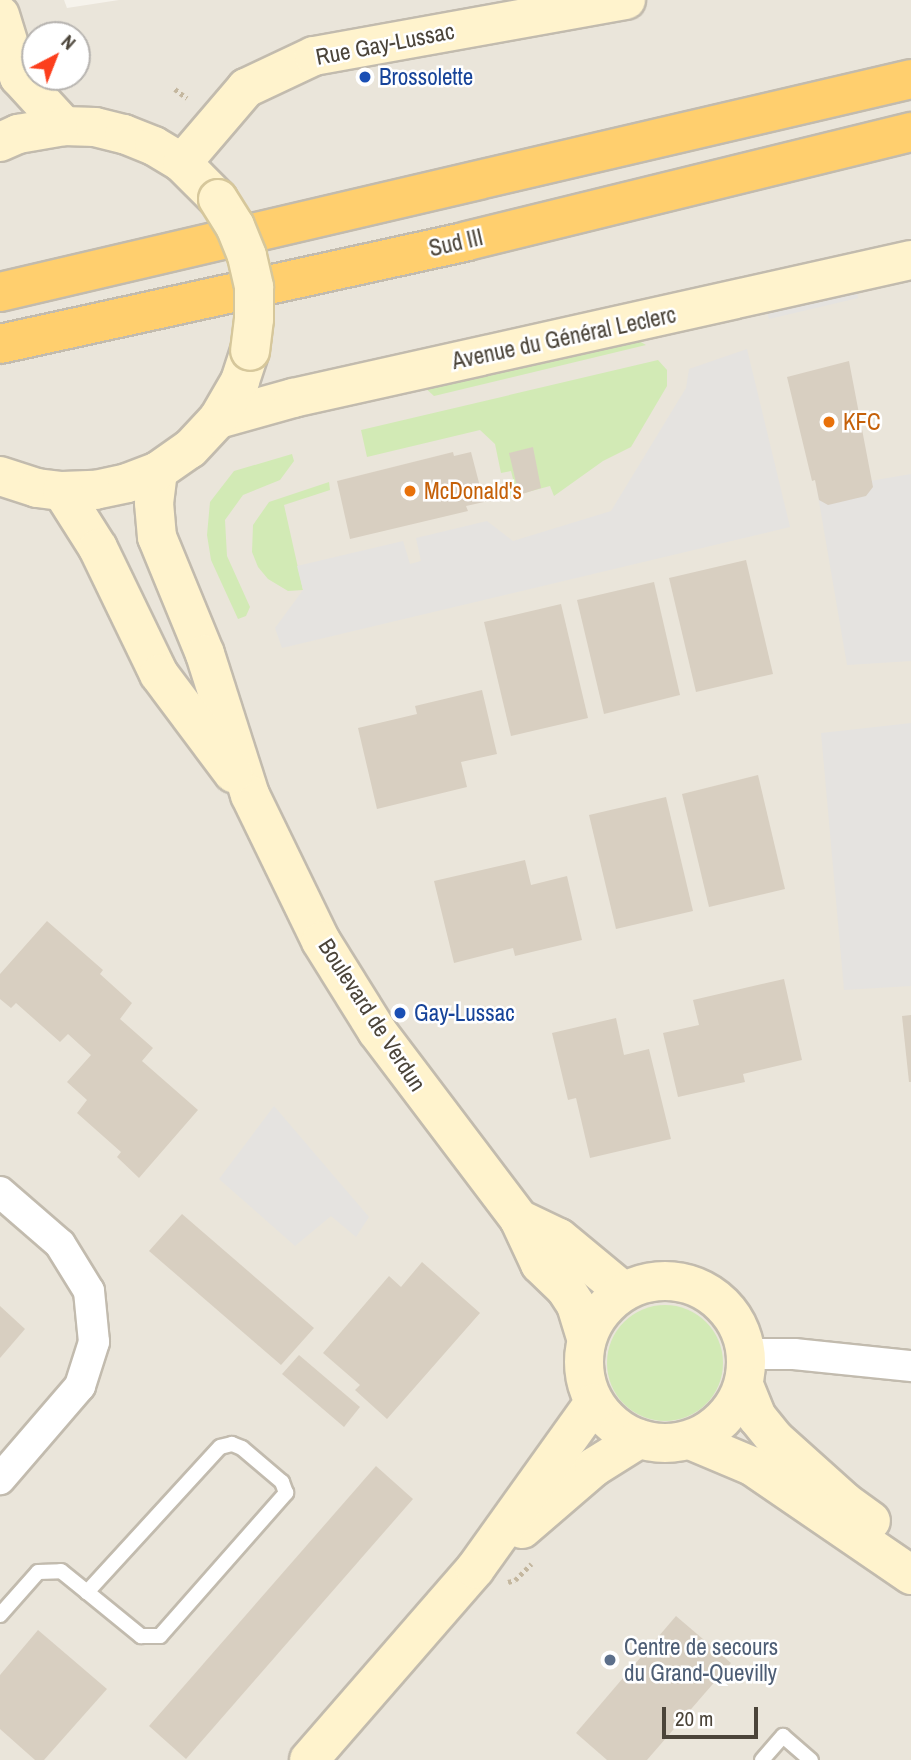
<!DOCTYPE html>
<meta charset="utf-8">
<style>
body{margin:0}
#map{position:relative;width:911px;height:1760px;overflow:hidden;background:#f6f3ec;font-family:"Archivo Narrow",sans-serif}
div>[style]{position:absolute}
.residential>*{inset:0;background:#eae5da}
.green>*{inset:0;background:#d2eab5}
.round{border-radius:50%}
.parking>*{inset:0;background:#e5e3e0}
.building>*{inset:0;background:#d8cfc1}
.path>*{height:4.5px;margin-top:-2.25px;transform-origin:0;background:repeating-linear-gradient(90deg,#c4b79f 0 3.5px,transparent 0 7px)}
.roads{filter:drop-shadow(2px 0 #c2bbae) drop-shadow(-2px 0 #c2bbae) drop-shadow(0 2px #c2bbae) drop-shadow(0 -2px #c2bbae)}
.lane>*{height:14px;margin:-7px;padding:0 7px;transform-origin:7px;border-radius:7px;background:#fff}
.street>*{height:30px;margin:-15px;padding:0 15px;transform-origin:15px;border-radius:15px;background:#fff}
.secondary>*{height:38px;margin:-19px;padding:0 19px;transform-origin:19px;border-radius:19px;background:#fff3cd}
.secondary>.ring{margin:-19px;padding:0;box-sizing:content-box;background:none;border:38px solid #fff3cd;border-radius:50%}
.highway>*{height:38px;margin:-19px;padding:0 19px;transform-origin:19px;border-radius:19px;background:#ffcf6e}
.bridges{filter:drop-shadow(2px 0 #d6c79b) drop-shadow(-2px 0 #d6c79b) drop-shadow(0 2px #d6c79b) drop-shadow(0 -2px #d6c79b)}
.secondary-bridge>*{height:38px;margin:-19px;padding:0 19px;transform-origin:19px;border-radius:19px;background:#fff3cd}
.dots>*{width:19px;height:19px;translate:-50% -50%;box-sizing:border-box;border:4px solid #fff;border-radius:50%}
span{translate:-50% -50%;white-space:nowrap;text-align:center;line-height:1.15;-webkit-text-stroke:5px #fff;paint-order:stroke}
.street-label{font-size:23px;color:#4b4439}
.transit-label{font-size:23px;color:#164399}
.left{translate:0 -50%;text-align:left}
.food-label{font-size:23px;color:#c56008}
.service-label{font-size:23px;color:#4e5e75}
.north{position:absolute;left:21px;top:21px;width:70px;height:70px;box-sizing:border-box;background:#fff;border:2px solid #b7b4b0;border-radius:50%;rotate:42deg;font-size:19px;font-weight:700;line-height:28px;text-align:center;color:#4b4439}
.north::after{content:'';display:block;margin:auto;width:24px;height:32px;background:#fc3f1d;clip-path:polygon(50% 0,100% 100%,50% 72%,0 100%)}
.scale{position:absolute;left:662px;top:1707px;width:96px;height:32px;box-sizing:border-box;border:4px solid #4b4439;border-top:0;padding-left:9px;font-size:21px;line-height:24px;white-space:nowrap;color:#4b4439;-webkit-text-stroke:5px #fff;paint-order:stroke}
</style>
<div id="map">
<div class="residential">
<div style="clip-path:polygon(evenodd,0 0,64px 0,67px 8px,119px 0,911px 0,911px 1760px,0 1760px,0 0,35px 35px,77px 35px,77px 77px,35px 77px,35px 35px)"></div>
</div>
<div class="green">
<div style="clip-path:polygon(637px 340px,646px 345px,434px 396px,423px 386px)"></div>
<div style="clip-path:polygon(658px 360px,667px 370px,667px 386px,631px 447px,603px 461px,554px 496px,550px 486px,509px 497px,504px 482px,513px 479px,511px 471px,501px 473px,495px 444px,480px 430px,367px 457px,361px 430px)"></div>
<div style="clip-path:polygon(292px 454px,294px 461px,280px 480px,243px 495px,225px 520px,227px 556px,250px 607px,246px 616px,238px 619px,211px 560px,207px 535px,210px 502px,234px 471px)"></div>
<div style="clip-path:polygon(329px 482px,330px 490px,284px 505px,303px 590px,288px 591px,268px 579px,258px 567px,252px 552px,253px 525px,269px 502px)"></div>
<div class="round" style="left:607px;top:1305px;width:116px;height:116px"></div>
</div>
<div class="parking">
<div style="clip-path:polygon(856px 288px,858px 298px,769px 319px,766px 309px)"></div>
<div style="clip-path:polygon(747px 349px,790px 527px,282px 648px,275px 628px,303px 590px,297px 566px,403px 541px,410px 564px,421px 561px,416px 538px,487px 521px,513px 541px,611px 511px,686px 388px,689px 369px)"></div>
<div style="clip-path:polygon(911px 474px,911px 661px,847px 665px,817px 490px)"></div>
<div style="clip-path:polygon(911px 723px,911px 986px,844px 990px,821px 733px)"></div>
<div style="clip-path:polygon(274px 1106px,369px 1217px,356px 1237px,331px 1216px,295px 1246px,219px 1179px)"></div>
</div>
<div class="building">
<div style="clip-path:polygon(849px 361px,873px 487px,866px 496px,828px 505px,819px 500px,815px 480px,812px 481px,787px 377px)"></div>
<div style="clip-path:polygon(533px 447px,541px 488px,519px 495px,509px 453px)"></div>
<div style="clip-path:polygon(453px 452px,454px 456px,471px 452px,484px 502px,466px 506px,468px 511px,350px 539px,337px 481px)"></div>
<div style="clip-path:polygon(746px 560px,773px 674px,696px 692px,669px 578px)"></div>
<div style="clip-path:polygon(654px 582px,680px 695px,604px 714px,577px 600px)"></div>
<div style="clip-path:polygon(561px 604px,588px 718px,511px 736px,484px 622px)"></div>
<div style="clip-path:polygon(482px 690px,497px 754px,461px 762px,467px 787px,377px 809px,358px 728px,417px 714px,415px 706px)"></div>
<div style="clip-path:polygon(758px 775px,785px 889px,709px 907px,682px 794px)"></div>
<div style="clip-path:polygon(666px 797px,693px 911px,616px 929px,589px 815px)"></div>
<div style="clip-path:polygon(525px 860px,531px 885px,567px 876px,582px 940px,515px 956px,513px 948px,454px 963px,434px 881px)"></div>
<div style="clip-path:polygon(47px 921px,103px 970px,100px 974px,132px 1003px,120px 1019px,153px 1048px,142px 1061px,198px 1110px,139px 1178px,117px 1157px,121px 1152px,77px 1113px,87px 1100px,67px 1082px,91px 1055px,68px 1034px,60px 1042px,16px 1003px,11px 1008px,0 999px,0 974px)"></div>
<div style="clip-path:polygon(784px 979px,802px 1060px,743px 1074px,745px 1082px,678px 1097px,663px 1033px,699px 1025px,693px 1000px)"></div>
<div style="clip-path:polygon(911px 1015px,911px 1082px,909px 1082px,902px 1016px)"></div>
<div style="clip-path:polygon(616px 1018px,624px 1055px,649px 1049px,671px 1139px,590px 1158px,576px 1098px,568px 1100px,552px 1033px)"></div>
<div style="clip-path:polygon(182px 1214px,314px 1328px,281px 1365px,149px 1251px)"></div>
<div style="clip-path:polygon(422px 1262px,480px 1313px,387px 1419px,355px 1390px,360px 1385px,323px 1353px,389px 1276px,401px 1287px)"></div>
<div style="clip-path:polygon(0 1306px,25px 1329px,0 1358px)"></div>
<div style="clip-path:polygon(299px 1355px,360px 1407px,344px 1427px,282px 1374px)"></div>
<div style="clip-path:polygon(376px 1466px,413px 1499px,186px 1759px,149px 1726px)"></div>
<div style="clip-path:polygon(676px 1616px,731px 1663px,647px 1760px,607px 1760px,576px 1733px)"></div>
<div style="clip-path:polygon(38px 1630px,107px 1689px,44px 1760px,35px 1760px,0 1729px,0 1675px)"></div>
</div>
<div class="path">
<div style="left:175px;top:89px;width:15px;rotate:37deg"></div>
<div style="left:508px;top:1582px;width:7px;rotate:-16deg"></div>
<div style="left:515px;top:1580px;width:23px;rotate:-45deg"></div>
</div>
<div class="roads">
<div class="lane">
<div style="left:0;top:1615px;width:57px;rotate:-48.5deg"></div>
<div style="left:38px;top:1572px;width:23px;rotate:-2deg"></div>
<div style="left:61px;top:1571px;width:33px;rotate:39deg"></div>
<div style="left:87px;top:1592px;width:70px;rotate:39.2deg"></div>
<div style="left:141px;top:1636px;width:19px"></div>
<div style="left:160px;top:1636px;width:191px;rotate:-48.6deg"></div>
<div style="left:286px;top:1493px;width:12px;rotate:-110deg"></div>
<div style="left:282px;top:1482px;width:52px;rotate:-139.6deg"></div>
<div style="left:242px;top:1448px;width:11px;rotate:-158deg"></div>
<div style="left:232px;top:1444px;width:12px;rotate:166deg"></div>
<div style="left:220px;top:1447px;width:197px;rotate:132.5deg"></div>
<div style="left:762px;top:1760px;width:32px;rotate:-49deg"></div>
<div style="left:783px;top:1736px;width:37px;rotate:41deg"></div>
</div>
<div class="street">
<div style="left:0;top:1192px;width:79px;rotate:40.9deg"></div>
<div style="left:60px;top:1244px;width:55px;rotate:58.3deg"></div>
<div style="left:89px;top:1291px;width:51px;rotate:84.4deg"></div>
<div style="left:94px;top:1342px;width:46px;rotate:107.7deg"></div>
<div style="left:80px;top:1386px;width:123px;rotate:130.7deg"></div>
<div style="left:746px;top:1354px;width:48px"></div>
<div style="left:794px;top:1354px;width:118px;rotate:5.9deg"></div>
</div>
<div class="secondary">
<div style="left:0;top:15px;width:65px;rotate:73deg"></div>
<div style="left:19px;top:77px;width:67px;rotate:47.4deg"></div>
<div style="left:0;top:142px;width:20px;rotate:-24deg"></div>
<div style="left:18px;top:134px;width:47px;rotate:-9.9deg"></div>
<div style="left:64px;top:126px;width:31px;rotate:2deg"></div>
<div style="left:95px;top:127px;width:30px;rotate:14deg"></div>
<div style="left:124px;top:134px;width:32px;rotate:22deg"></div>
<div style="left:154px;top:146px;width:33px;rotate:31deg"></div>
<div style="left:182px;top:163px;width:51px;rotate:45deg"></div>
<div style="left:182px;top:163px;width:99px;rotate:-49.5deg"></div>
<div style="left:246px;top:88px;width:75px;rotate:-25.2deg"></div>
<div style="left:314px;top:56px;width:317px;rotate:-10.2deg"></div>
<div style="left:218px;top:419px;width:78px;rotate:-15.6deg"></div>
<div style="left:293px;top:398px;width:633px;rotate:-12.59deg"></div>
<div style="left:158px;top:471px;width:32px;rotate:97deg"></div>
<div style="left:154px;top:503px;width:34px;rotate:85deg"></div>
<div style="left:157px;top:537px;width:126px;rotate:67.7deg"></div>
<div style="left:205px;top:654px;width:148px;rotate:72.3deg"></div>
<div style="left:250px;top:795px;width:162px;rotate:64.1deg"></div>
<div style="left:321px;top:941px;width:106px;rotate:58.1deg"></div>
<div style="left:377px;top:1031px;width:236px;rotate:52.9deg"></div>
<div style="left:519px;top:1219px;width:50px;rotate:65deg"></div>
<div style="left:540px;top:1264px;width:35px;rotate:44deg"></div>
<div style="left:565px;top:1288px;width:20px;rotate:57deg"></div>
<div style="left:576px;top:1305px;width:34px;rotate:73deg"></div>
<div style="left:0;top:476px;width:39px;rotate:18deg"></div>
<div style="left:37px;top:488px;width:25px;rotate:7deg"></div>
<div style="left:62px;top:491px;width:33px;rotate:-2deg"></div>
<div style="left:95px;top:490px;width:33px;rotate:-12deg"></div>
<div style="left:127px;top:483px;width:33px;rotate:-21deg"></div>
<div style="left:158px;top:471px;width:39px;rotate:-35deg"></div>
<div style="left:190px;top:449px;width:41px;rotate:-47deg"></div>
<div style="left:218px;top:419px;width:44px;rotate:-59.9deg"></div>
<div style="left:240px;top:381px;width:32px;rotate:-72deg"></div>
<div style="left:62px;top:491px;width:67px;rotate:57.7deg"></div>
<div style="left:98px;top:548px;width:140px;rotate:64.2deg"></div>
<div style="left:159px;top:674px;width:124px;rotate:53.2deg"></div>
<div style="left:519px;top:1219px;width:44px;rotate:25.4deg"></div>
<div style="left:559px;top:1238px;width:83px;rotate:39.6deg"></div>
<div class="ring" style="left:584px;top:1281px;width:124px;height:124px"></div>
<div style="left:744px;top:1385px;width:35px;rotate:68deg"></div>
<div style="left:757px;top:1417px;width:28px;rotate:51deg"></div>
<div style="left:775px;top:1439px;width:94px;rotate:42deg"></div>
<div style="left:845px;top:1502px;width:32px;rotate:36deg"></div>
<div style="left:690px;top:1440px;width:67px;rotate:22.8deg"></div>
<div style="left:752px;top:1466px;width:193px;rotate:34.4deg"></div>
<div style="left:522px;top:1529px;width:95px;rotate:-40.7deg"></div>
<div style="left:594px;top:1467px;width:53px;rotate:-31.9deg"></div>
<div style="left:309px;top:1760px;width:253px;rotate:-49deg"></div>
<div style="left:475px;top:1569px;width:204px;rotate:-54.4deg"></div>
</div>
<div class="highway">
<div style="left:0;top:292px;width:936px;rotate:-13.16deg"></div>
<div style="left:0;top:344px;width:478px;rotate:-12.4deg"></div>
<div style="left:467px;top:241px;width:457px;rotate:-13.8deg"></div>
</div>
</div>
<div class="bridges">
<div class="secondary-bridge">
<div style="left:218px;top:199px;width:32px;rotate:58deg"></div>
<div style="left:235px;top:226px;width:32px;rotate:68deg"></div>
<div style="left:247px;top:256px;width:32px;rotate:77deg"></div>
<div style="left:254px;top:287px;width:32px;rotate:90deg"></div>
<div style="left:254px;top:319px;width:32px;rotate:97deg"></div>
</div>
</div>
<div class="dots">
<div style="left:365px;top:77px;background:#1a4fb4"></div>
<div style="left:829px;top:422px;background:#e8710a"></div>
<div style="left:410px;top:491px;background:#e8710a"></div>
<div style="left:400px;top:1013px;background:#1a4fb4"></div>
<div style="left:610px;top:1660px;background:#5c6f8a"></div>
</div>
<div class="street-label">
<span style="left:385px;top:44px;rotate:-11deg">Rue Gay-Lussac</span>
<span style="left:456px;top:243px;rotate:-13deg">Sud III</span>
<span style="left:564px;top:338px;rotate:-12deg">Avenue du Général Leclerc</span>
<span style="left:372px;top:1015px;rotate:57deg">Boulevard de Verdun</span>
</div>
<div class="transit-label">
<span class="left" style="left:379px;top:77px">Brossolette</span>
<span class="left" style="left:414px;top:1013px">Gay-Lussac</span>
</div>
<div class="food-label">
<span class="left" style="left:843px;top:422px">KFC</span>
<span class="left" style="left:424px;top:491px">McDonald's</span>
</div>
<div class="service-label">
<span class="left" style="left:624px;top:1660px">Centre de secours<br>du Grand-Quevilly</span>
</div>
<div class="north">N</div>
<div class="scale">20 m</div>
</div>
